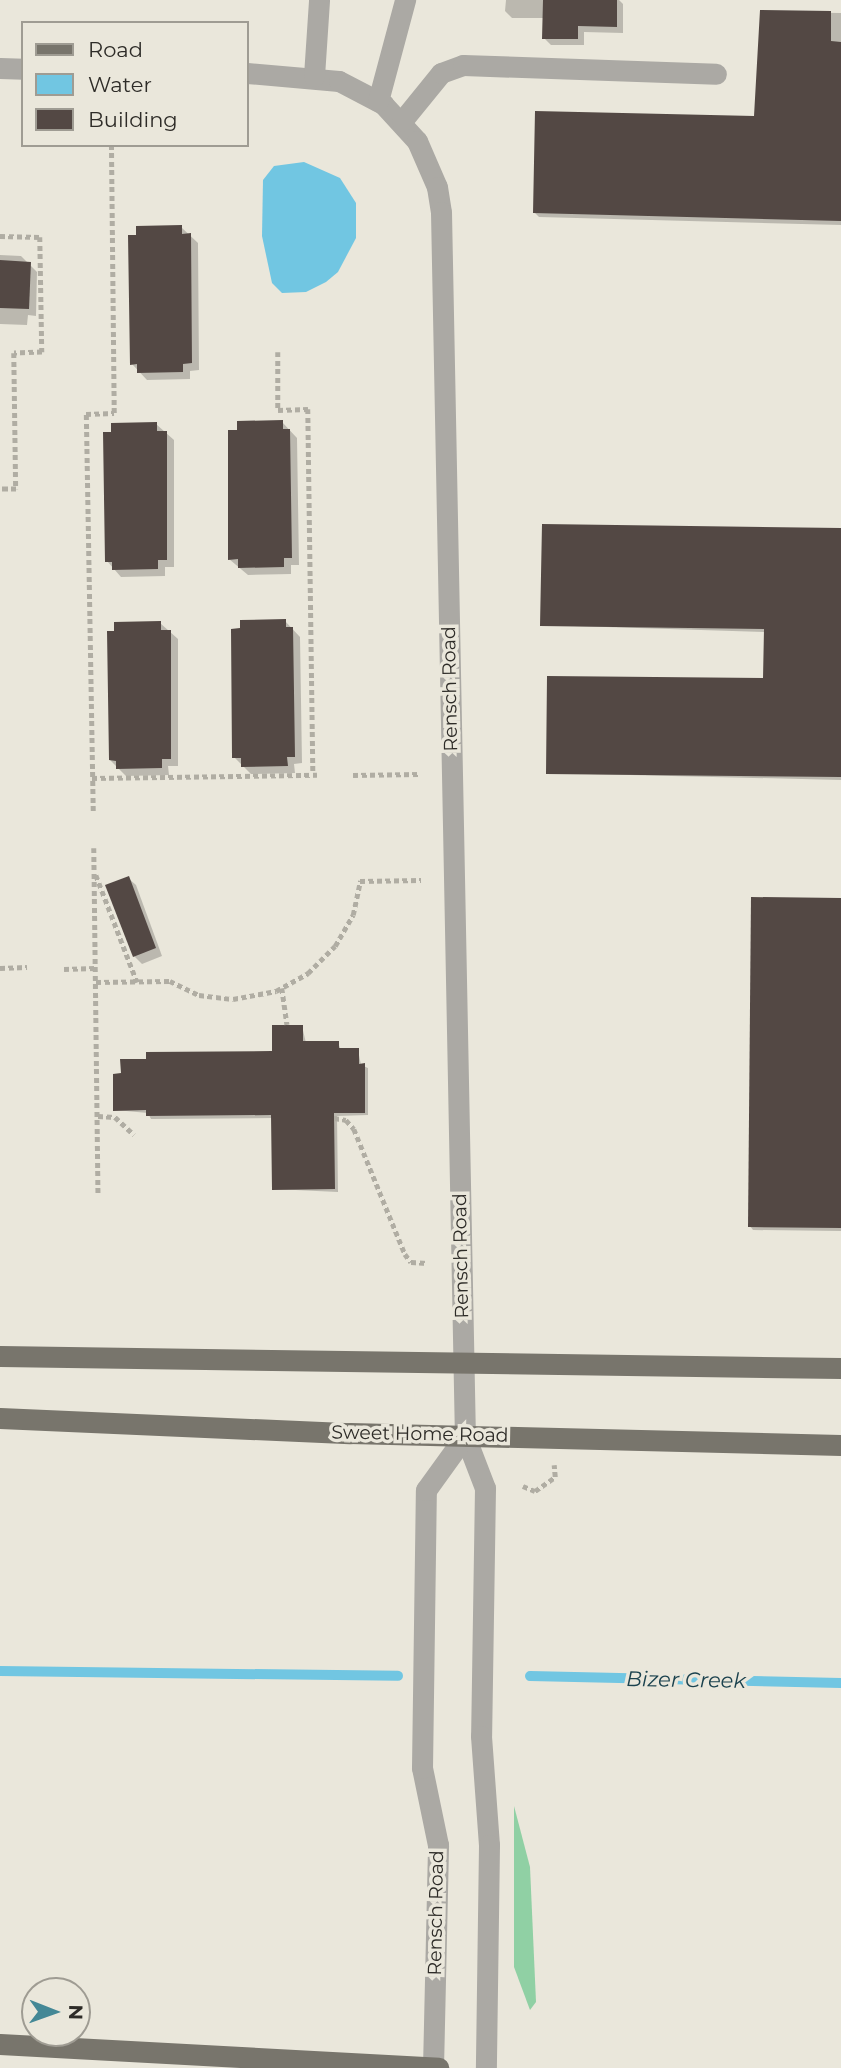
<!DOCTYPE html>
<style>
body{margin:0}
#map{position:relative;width:841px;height:2068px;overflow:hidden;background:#eae7db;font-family:Montserrat,sans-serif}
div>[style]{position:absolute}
.green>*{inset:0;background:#90d0a4}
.water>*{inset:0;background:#71c6e2}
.shadow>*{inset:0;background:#0003}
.stream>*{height:10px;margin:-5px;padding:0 5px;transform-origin:5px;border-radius:5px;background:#71c6e2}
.building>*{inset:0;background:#534844}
.path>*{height:4.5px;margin-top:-2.25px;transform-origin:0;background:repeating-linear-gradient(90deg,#b0ada3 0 5px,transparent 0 8.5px)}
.minor>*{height:21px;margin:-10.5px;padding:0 10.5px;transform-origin:10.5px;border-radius:10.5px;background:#aba9a4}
.major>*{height:21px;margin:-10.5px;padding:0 10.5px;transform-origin:10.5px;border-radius:10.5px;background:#78756c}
span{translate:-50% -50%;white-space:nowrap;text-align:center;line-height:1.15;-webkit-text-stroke:7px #eae7db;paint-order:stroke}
.street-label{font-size:19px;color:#2e2c28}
.water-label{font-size:21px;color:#1b424e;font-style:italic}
.legend{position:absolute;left:21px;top:21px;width:228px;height:126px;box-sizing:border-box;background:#eae7db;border:2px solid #9f9c93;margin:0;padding:9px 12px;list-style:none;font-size:21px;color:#2e2c28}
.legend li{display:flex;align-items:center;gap:14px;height:35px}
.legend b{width:35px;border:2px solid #9f9c93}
.north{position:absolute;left:21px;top:1977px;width:70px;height:70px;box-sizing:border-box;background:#eae7db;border:2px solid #9f9c93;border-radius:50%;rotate:91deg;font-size:19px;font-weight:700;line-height:28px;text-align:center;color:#2e2c28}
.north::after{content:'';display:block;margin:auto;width:24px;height:32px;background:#448896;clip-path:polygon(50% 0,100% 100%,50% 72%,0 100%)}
</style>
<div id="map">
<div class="green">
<div style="clip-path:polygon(514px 1806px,530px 1867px,536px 2002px,530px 2010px,514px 1967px)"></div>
</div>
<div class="water">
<div style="clip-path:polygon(304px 162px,340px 178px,356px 203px,356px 238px,338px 272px,326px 282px,306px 292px,282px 293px,272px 283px,262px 236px,263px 180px,274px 166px)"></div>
</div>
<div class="shadow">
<div style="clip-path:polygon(506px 0,619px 0,623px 4px,623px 33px,584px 32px,584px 45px,551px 45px,544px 38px,545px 18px,512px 18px,505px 11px)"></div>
<div style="clip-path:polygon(762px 12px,841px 13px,841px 225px,539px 217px,535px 213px,756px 118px)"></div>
<div style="clip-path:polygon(181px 227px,198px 243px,199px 370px,190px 371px,190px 379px,147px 380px,132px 364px)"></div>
<div style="clip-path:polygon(0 255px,21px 256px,37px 272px,36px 316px,28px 315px,27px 325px,0 324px)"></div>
<div style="clip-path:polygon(282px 422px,297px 438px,299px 565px,291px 565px,291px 574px,248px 575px,229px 559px)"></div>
<div style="clip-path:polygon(156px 424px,174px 440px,174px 567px,165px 567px,165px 576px,121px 577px,107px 561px)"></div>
<div style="clip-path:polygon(841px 530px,841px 780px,547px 773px,765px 680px,766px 632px,542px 625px)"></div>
<div style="clip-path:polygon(285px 621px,300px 637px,302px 763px,294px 764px,295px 773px,251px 774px,234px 757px)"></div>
<div style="clip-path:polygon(160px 623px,178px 639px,178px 766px,168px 766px,169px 775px,126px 776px,110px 760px)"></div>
<div style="clip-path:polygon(128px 878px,136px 885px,162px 956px,142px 964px,134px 956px)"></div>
<div style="clip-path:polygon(841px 899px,841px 1231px,753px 1230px,750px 1226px)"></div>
<div style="clip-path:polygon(302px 1026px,306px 1043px,338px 1043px,341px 1050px,358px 1050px,361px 1065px,368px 1068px,368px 1115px,337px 1116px,338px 1192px,274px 1189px,273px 1118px,151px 1119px,148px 1113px,115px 1110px,274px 1053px)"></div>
</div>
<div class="stream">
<div style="left:0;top:1671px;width:398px;rotate:0.7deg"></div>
<div style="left:530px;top:1676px;width:311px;rotate:1.3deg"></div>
</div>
<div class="building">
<div style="clip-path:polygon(543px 0,617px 0,617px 27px,578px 26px,578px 39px,542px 39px)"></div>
<div style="clip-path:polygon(760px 10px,831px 11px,831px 41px,841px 42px,841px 221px,533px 213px,535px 111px,754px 116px)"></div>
<div style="clip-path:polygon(182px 225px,182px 234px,191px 233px,192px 363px,183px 364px,183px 372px,137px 373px,137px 364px,130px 365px,128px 235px,136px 235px,136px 226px)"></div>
<div style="clip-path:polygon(0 260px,31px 262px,29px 309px,0 308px)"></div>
<div style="clip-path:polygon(283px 420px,283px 429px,290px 429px,292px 558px,284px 558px,284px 567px,238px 568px,238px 559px,228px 560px,228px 430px,237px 430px,237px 421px)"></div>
<div style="clip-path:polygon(157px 422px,157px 431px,167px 431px,167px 560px,158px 560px,158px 569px,112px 570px,112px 562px,105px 562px,103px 432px,111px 432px,111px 423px)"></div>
<div style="clip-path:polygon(542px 524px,841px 528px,841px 777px,546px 774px,547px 676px,763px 678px,764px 629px,540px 626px)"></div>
<div style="clip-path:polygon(286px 619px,286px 627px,293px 627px,295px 757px,287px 757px,288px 766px,241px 767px,241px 758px,232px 758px,231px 629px,240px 628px,240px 620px)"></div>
<div style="clip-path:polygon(161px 621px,161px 630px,171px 630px,171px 759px,162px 759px,162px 768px,116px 769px,116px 761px,109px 760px,107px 631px,114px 631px,114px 622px)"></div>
<div style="clip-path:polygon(129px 876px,156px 948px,133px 957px,105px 885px)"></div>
<div style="clip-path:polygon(751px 897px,841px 898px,841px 1228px,748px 1227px)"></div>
<div style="clip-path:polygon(272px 1025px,303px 1025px,303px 1041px,339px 1041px,339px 1048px,359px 1048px,359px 1064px,365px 1063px,365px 1113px,334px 1113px,335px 1189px,272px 1190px,271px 1115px,146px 1116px,146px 1110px,113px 1111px,113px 1074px,121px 1073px,120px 1059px,146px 1059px,146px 1052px,272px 1051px)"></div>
</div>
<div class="path">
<div style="left:0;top:236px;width:40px;rotate:1.4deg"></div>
<div style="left:40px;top:237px;width:115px;rotate:89deg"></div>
<div style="left:42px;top:352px;width:28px;rotate:178deg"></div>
<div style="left:14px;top:353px;width:136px;rotate:89.2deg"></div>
<div style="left:16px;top:489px;width:16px;rotate:180deg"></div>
<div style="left:278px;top:352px;width:58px;rotate:90deg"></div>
<div style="left:278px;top:410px;width:30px;rotate:-2deg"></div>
<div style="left:308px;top:409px;width:365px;rotate:89.2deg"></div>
<div style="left:353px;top:775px;width:66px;rotate:-0.9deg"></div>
<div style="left:92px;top:778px;width:225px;rotate:-0.8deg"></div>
<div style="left:93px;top:811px;width:397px;rotate:-91deg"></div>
<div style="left:86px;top:414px;width:28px;rotate:-2deg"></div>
<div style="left:114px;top:413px;width:268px;rotate:-90.6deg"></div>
<div style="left:94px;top:848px;width:346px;rotate:89.3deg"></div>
<div style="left:96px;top:875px;width:115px;rotate:69deg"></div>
<div style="left:0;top:968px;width:27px;rotate:-2deg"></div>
<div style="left:64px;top:969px;width:31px;rotate:-2deg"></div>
<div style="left:96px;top:982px;width:74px;rotate:-0.8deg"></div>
<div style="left:170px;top:981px;width:32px;rotate:26deg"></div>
<div style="left:199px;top:995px;width:34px;rotate:7deg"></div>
<div style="left:233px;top:999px;width:44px;rotate:-10.5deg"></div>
<div style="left:276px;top:991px;width:37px;rotate:-29deg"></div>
<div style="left:308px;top:973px;width:38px;rotate:-45deg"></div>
<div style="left:335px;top:946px;width:36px;rotate:-60deg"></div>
<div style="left:353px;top:915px;width:35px;rotate:-78deg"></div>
<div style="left:360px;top:881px;width:61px;rotate:-0.9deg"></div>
<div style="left:282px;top:988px;width:37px;rotate:82deg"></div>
<div style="left:98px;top:1116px;width:17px;rotate:3deg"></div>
<div style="left:115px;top:1117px;width:26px;rotate:43deg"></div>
<div style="left:334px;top:1118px;width:12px;rotate:9deg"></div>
<div style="left:346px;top:1120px;width:12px;rotate:48deg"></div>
<div style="left:354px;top:1129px;width:135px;rotate:67.8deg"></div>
<div style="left:405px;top:1254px;width:10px;rotate:53deg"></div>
<div style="left:411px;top:1262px;width:16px;rotate:4deg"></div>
<div style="left:523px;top:1486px;width:13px;rotate:23deg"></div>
<div style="left:535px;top:1491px;width:24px;rotate:-35deg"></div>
<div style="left:555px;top:1477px;width:12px;rotate:-95deg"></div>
</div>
<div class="minor">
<div style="left:0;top:68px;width:23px;rotate:2deg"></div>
<div style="left:247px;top:73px;width:92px;rotate:5deg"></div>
<div style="left:339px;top:81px;width:50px;rotate:27.6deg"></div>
<div style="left:383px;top:104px;width:50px;rotate:47.4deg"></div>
<div style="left:417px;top:141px;width:50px;rotate:66.5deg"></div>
<div style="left:437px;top:187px;width:25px;rotate:81deg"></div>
<div style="left:441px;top:212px;width:1224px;rotate:88.88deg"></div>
<div style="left:465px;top:1436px;width:56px;rotate:69deg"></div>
<div style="left:485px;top:1488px;width:248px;rotate:90.9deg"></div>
<div style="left:481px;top:1736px;width:109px;rotate:85.8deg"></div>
<div style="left:489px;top:1845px;width:223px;rotate:90.8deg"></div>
<div style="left:314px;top:76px;width:76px;rotate:-86.2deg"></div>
<div style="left:378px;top:101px;width:105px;rotate:-75deg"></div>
<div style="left:402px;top:121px;width:62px;rotate:-50.9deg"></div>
<div style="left:441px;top:73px;width:23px;rotate:-20deg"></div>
<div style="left:463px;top:65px;width:253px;rotate:2deg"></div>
<div style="left:433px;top:2068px;width:223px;rotate:-88.7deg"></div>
<div style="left:438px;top:1845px;width:79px;rotate:-101.7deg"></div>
<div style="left:422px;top:1768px;width:278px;rotate:-89.2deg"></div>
<div style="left:426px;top:1490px;width:67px;rotate:-54.2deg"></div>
</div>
<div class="major">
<div style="left:0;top:1356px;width:841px;rotate:0.82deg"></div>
<div style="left:0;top:1418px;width:350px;rotate:2.5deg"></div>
<div style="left:350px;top:1433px;width:491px;rotate:1.4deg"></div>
<div style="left:0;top:2044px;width:439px;rotate:3.1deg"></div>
</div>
<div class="street-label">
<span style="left:450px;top:689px;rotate:-91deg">Rensch Road</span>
<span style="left:461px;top:1256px;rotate:-91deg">Rensch Road</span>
<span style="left:420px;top:1434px;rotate:1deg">Sweet Home Road</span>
<span style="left:436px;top:1913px;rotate:-89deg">Rensch Road</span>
</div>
<div class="water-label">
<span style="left:686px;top:1680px;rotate:1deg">Bizer Creek</span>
</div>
<ul class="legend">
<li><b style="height:9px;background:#78756c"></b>Road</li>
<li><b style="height:19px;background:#71c6e2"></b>Water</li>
<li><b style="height:19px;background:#534844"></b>Building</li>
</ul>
<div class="north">N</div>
</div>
